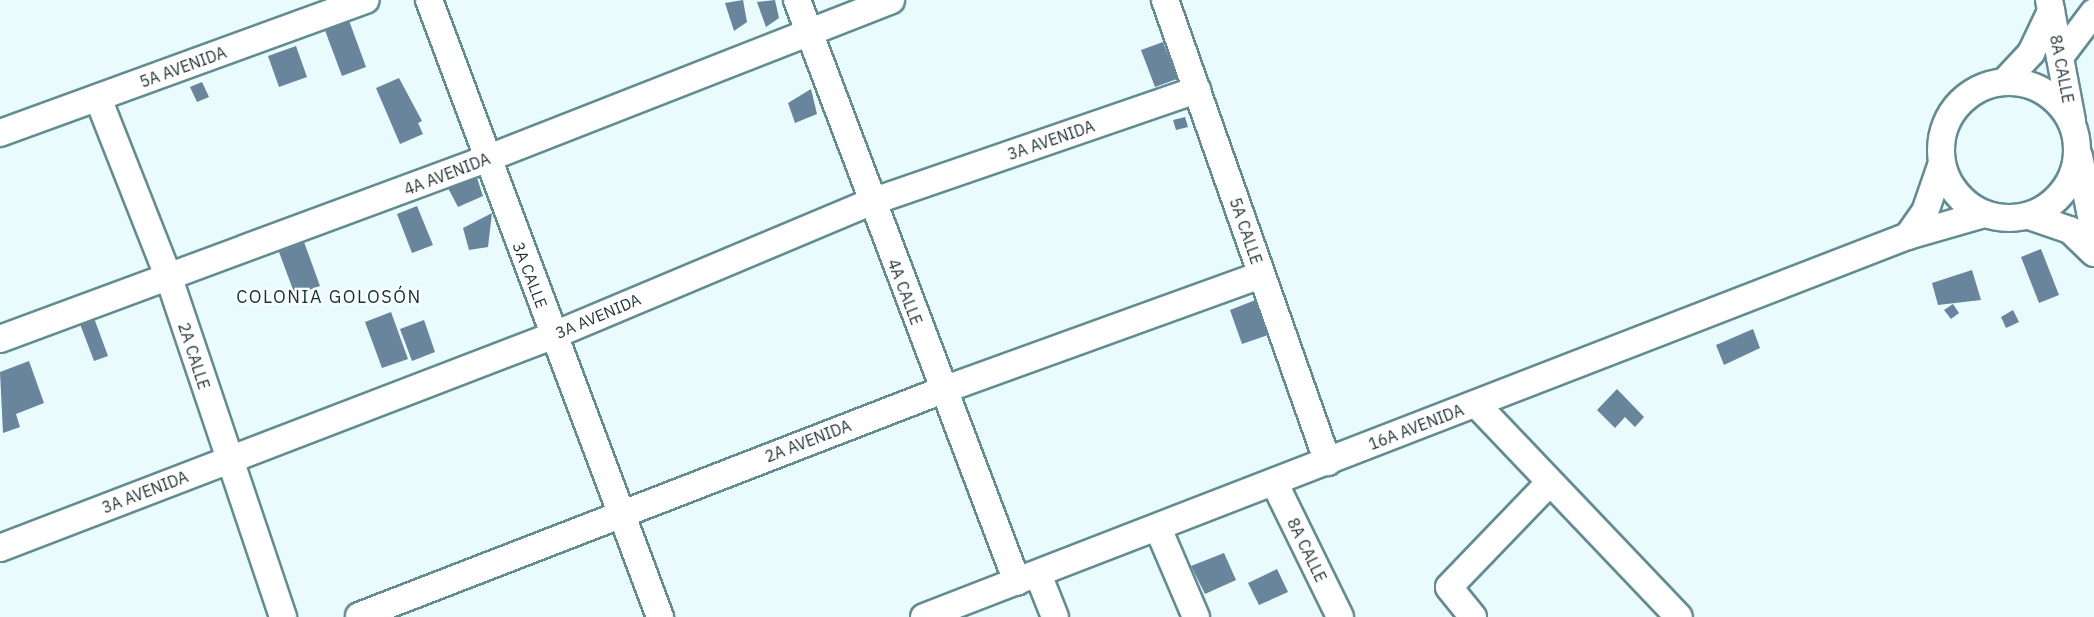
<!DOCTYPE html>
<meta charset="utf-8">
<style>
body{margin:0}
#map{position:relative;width:2094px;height:617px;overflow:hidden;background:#eafbfe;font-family:"IBM Plex Sans",sans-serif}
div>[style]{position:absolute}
.building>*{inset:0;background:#68859c}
.roads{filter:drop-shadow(2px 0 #618c92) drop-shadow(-2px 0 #618c92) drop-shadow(0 2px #618c92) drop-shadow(0 -2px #618c92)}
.minor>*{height:26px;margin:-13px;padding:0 13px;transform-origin:13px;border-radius:13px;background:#fff}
.minor>.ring{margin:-13px;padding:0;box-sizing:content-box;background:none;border:26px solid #fff;border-radius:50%}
span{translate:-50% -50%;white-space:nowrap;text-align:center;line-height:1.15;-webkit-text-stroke:4.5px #fff;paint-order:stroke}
.street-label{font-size:16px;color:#1f3133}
.neighbourhood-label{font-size:18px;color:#09373c;letter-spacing:1.5px}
</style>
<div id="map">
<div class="building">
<div style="clip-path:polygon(743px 0,747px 22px,734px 31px,725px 3px)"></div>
<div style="clip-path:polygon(775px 0,779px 18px,766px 27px,757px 2px)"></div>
<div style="clip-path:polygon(347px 15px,366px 67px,342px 76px,323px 25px)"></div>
<div style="clip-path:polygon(1163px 42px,1177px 79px,1155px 87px,1141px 50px)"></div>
<div style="clip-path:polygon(296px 46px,307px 77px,279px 87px,268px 56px)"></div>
<div style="clip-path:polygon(399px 78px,422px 121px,418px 123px,423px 134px,400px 144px,376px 88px)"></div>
<div style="clip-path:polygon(202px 82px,209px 97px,197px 102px,190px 87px)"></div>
<div style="clip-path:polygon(811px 89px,817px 114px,795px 123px,788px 103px)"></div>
<div style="clip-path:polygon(1185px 117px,1188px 127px,1176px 130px,1173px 120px)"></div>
<div style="clip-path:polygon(476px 175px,483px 196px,458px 207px,448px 188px)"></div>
<div style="clip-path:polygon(417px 206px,433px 245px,412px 253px,397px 214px)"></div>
<div style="clip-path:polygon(492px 213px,488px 247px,469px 250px,463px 228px)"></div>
<div style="clip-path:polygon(304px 242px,320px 286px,295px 295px,279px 252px)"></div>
<div style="clip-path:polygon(2041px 249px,2059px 295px,2039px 303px,2021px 257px)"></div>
<div style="clip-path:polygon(1972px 270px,1981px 300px,1938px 305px,1932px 283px)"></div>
<div style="clip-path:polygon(1258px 299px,1271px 334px,1242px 344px,1230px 310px)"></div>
<div style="clip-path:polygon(1953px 304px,1959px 313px,1951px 319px,1944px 310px)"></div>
<div style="clip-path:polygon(2013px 310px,2019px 322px,2006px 328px,2001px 317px)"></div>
<div style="clip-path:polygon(391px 312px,408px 359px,382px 368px,365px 322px)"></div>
<div style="clip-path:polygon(94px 318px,108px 356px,94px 361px,80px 324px)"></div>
<div style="clip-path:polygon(424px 320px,435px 352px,412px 361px,400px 329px)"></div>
<div style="clip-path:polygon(1753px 329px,1760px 348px,1724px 365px,1716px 345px)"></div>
<div style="clip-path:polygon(29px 361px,44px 403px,16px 414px,20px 427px,3px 433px,0 372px)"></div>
<div style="clip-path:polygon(1617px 389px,1644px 417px,1635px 427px,1625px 417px,1615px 428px,1597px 410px)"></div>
<div style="clip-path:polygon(1224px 553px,1236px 580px,1205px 594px,1191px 566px)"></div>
<div style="clip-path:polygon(1277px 569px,1288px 592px,1259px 605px,1248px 583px)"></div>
</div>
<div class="roads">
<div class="minor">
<div style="left:429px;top:0;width:659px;rotate:69.47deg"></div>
<div style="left:797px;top:0;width:622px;rotate:69.29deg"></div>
<div style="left:1165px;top:0;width:490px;rotate:70.6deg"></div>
<div style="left:2049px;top:0;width:123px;rotate:79.2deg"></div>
<div style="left:2060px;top:57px;width:56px;rotate:-52.9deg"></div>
<div style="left:2004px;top:82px;width:40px;rotate:-47deg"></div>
<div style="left:2031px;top:53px;width:47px;rotate:-64.5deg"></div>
<div class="ring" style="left:1941px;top:82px;width:110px;height:110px"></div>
<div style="left:98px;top:98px;width:193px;rotate:68.5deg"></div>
<div style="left:169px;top:278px;width:358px;rotate:71.4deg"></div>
<div style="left:0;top:133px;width:389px;rotate:-20deg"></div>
<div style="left:2079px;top:156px;width:77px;rotate:78.8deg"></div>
<div style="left:2029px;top:216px;width:43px;rotate:18.9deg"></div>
<div style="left:2070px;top:230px;width:33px;rotate:44deg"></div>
<div style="left:1908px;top:236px;width:29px;rotate:-55deg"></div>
<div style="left:1925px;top:212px;width:52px;rotate:-70.9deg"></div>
<div style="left:0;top:339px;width:518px;rotate:-20.32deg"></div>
<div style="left:486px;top:159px;width:435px;rotate:-21.4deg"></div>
<div style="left:1476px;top:404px;width:294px;rotate:46.4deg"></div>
<div style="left:1274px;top:482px;width:150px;rotate:63.9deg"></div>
<div style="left:1158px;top:528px;width:97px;rotate:66.9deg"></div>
<div style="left:0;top:548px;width:591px;rotate:-21.01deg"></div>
<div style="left:552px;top:336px;width:346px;rotate:-22.8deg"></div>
<div style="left:871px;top:202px;width:345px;rotate:-19deg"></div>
<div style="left:1038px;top:574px;width:46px;rotate:68.4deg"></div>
<div style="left:359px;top:616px;width:626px;rotate:-21.16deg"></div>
<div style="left:943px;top:390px;width:338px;rotate:-19.9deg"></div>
<div style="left:924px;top:617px;width:1055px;rotate:-21.17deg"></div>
<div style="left:1908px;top:236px;width:79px;rotate:-16.1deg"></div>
<div style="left:1473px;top:617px;width:38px;rotate:-129deg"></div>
<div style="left:1449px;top:587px;width:143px;rotate:-46.1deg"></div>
</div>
</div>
<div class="street-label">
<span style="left:183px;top:67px;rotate:-20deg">5A AVENIDA</span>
<span style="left:2062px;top:69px;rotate:79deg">8A CALLE</span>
<span style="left:1051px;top:140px;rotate:-19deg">3A AVENIDA</span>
<span style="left:447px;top:174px;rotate:-21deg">4A AVENIDA</span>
<span style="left:1246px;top:231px;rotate:71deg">5A CALLE</span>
<span style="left:530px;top:275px;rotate:69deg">3A CALLE</span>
<span style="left:905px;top:292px;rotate:69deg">4A CALLE</span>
<span style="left:598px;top:316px;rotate:-23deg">3A AVENIDA</span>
<span style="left:194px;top:356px;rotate:72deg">2A CALLE</span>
<span style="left:1416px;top:427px;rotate:-21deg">16A AVENIDA</span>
<span style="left:808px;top:441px;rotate:-21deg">2A AVENIDA</span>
<span style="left:145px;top:492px;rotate:-21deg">3A AVENIDA</span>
<span style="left:1307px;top:550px;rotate:64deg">8A CALLE</span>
</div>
<div class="neighbourhood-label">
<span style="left:329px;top:297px">COLONIA GOLOSÓN</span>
</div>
</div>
